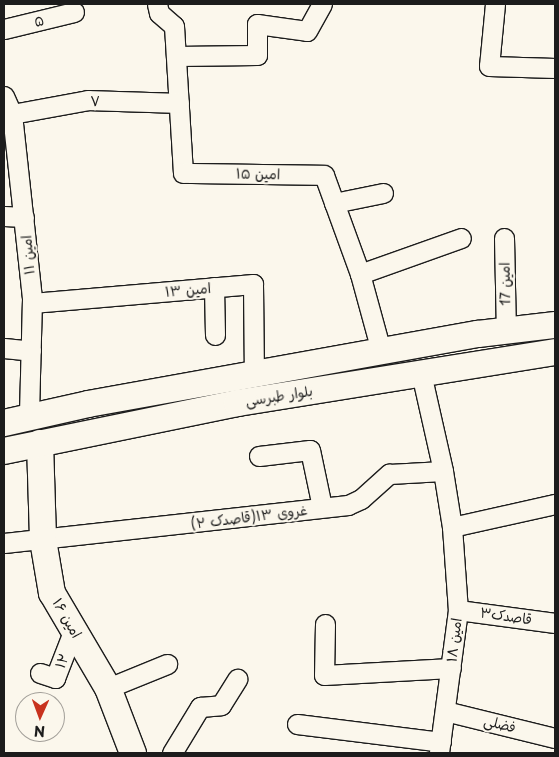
<!DOCTYPE html>
<meta charset="utf-8">
<style>
body{margin:0}
#map{position:relative;width:559px;height:757px;overflow:hidden;background:#fbf7ec;font-family:"Playpen Sans","Playpen Sans Arabic",sans-serif}
div>[style]{position:absolute}
.roads{filter:drop-shadow(1px 0 #1c1c1c) drop-shadow(-1px 0 #1c1c1c) drop-shadow(0 1px #1c1c1c) drop-shadow(0 -1px #1c1c1c)}
.street>*{height:19px;margin:-9.5px;padding:0 9.5px;transform-origin:9.5px;border-radius:9.5px;background:#fbf7ec}
.secondary>*{height:26px;margin:-13px;padding:0 13px;transform-origin:13px;border-radius:13px;background:#fbf7ec}
span{translate:-50% -50%;white-space:nowrap;text-align:center;line-height:1.15;-webkit-text-stroke:4px #fbf7ec;paint-order:stroke}
.street-label{font-size:14px;color:#1c1c1c}
.frame{position:absolute;inset:0;border:5px solid #1c1c1c;pointer-events:none}
.north{position:absolute;left:15px;top:692px;width:50px;height:50px;box-sizing:border-box;background:#fbf7ec;border:1px solid #a29f99;border-radius:50%;rotate:182deg;font-size:14px;font-weight:700;line-height:20px;text-align:center;color:#1c1c1c}
.north::after{content:'';display:block;margin:auto;width:18px;height:22px;background:#c8321e;clip-path:polygon(50% 0,100% 100%,50% 72%,0 100%)}
</style>
<div id="map">
<div class="roads">
<div class="street">
<div style="left:157px;top:4px;width:9px;rotate:77deg"></div>
<div style="left:159px;top:13px;width:20px;rotate:41deg"></div>
<div style="left:174px;top:26px;width:147px;rotate:86.5deg"></div>
<div style="left:183px;top:173px;width:141px;rotate:0.8deg"></div>
<div style="left:324px;top:175px;width:105px;rotate:70deg"></div>
<div style="left:360px;top:274px;width:80px;rotate:74.7deg"></div>
<div style="left:495px;top:4px;width:62px;rotate:95.5deg"></div>
<div style="left:489px;top:66px;width:66px;rotate:1.7deg"></div>
<div style="left:4px;top:29px;width:72px;rotate:-13.7deg"></div>
<div style="left:176px;top:56px;width:81px;rotate:-0.7deg"></div>
<div style="left:257px;top:55px;width:31px;rotate:-90deg"></div>
<div style="left:257px;top:24px;width:50px;rotate:8deg"></div>
<div style="left:307px;top:31px;width:31px;rotate:-61deg"></div>
<div style="left:4px;top:96px;width:20px;rotate:66deg"></div>
<div style="left:12px;top:114px;width:186px;rotate:83.8deg"></div>
<div style="left:32px;top:299px;width:118px;rotate:91.5deg"></div>
<div style="left:12px;top:114px;width:77px;rotate:-10.4deg"></div>
<div style="left:88px;top:100px;width:91px;rotate:1.9deg"></div>
<div style="left:334px;top:203px;width:50px;rotate:-11.5deg"></div>
<div style="left:4px;top:216px;width:20px;rotate:3deg"></div>
<div style="left:504px;top:238px;width:92px;rotate:88.8deg"></div>
<div style="left:360px;top:274px;width:107px;rotate:-19.6deg"></div>
<div style="left:214px;top:287px;width:48px;rotate:88.8deg"></div>
<div style="left:32px;top:303px;width:222px;rotate:-4.9deg"></div>
<div style="left:253px;top:284px;width:91px;rotate:89.4deg"></div>
<div style="left:4px;top:348px;width:27px;rotate:6deg"></div>
<div style="left:421px;top:373px;width:100px;rotate:77.3deg"></div>
<div style="left:443px;top:471px;width:57px;rotate:80.9deg"></div>
<div style="left:452px;top:527px;width:83px;rotate:85.9deg"></div>
<div style="left:458px;top:610px;width:144px;rotate:97.6deg"></div>
<div style="left:259px;top:456px;width:51px;rotate:-6.7deg"></div>
<div style="left:310px;top:450px;width:58px;rotate:78.1deg"></div>
<div style="left:452px;top:527px;width:106px;rotate:-12.6deg"></div>
<div style="left:4px;top:543px;width:346px;rotate:-6.3deg"></div>
<div style="left:348px;top:505px;width:14px;rotate:-25deg"></div>
<div style="left:361px;top:499px;width:38px;rotate:-42deg"></div>
<div style="left:389px;top:474px;width:54px;rotate:-3.2deg"></div>
<div style="left:458px;top:610px;width:98px;rotate:7.6deg"></div>
<div style="left:325px;top:624px;width:51px;rotate:91.1deg"></div>
<div style="left:324px;top:675px;width:127px;rotate:-3.2deg"></div>
<div style="left:40px;top:673px;width:16px;rotate:18deg"></div>
<div style="left:55px;top:678px;width:53px;rotate:-68.8deg"></div>
<div style="left:108px;top:688px;width:64px;rotate:-22.1deg"></div>
<div style="left:445px;top:711px;width:113px;rotate:13.8deg"></div>
<div style="left:297px;top:724px;width:145px;rotate:7.1deg"></div>
<div style="left:172px;top:753px;width:54px;rotate:-58.7deg"></div>
<div style="left:200px;top:707px;width:21px;rotate:-5deg"></div>
<div style="left:221px;top:705px;width:31px;rotate:-58deg"></div>
</div>
<div class="secondary">
<div style="left:4px;top:423px;width:86px;rotate:-12.7deg"></div>
<div style="left:88px;top:404px;width:396px;rotate:-10.2deg"></div>
<div style="left:478px;top:334px;width:78px;rotate:-6.7deg"></div>
<div style="left:40px;top:443px;width:97px;rotate:88.2deg"></div>
<div style="left:43px;top:540px;width:54px;rotate:80.4deg"></div>
<div style="left:52px;top:593px;width:110px;rotate:59.5deg"></div>
<div style="left:108px;top:688px;width:70px;rotate:69deg"></div>
<div style="left:4px;top:451px;width:238px;rotate:-11.6deg"></div>
<div style="left:237px;top:403px;width:322px;rotate:-9.1deg"></div>
</div>
</div>
<div class="street-label">
<span style="left:39px;top:21px;rotate:-14deg">۵</span>
<span style="left:95px;top:101px;rotate:-1deg">۷</span>
<span style="left:258px;top:174px;rotate:1deg">امین ۱۵</span>
<span style="left:28px;top:255px;rotate:-95deg">امین ۱۱</span>
<span style="left:505px;top:284px;rotate:-91deg">امین 17</span>
<span style="left:188px;top:290px;rotate:-5deg">امین ۱۳</span>
<span style="left:279px;top:396px;rotate:-9deg">بلوار طبرسی</span>
<span style="left:249px;top:517px;rotate:-7deg">غروی ۱۳(قاصدک ۲)</span>
<span style="left:506px;top:616px;rotate:8deg">قاصدک۳</span>
<span style="left:67px;top:618px;rotate:60deg">امین ۱۶</span>
<span style="left:454px;top:640px;rotate:-83deg">امین ۱۸</span>
<span style="left:62px;top:661px;rotate:-69deg">۱۲</span>
<span style="left:500px;top:724px;rotate:14deg">فضلی</span>
</div>
<div class="frame"></div>
<div class="north">N</div>
</div>
